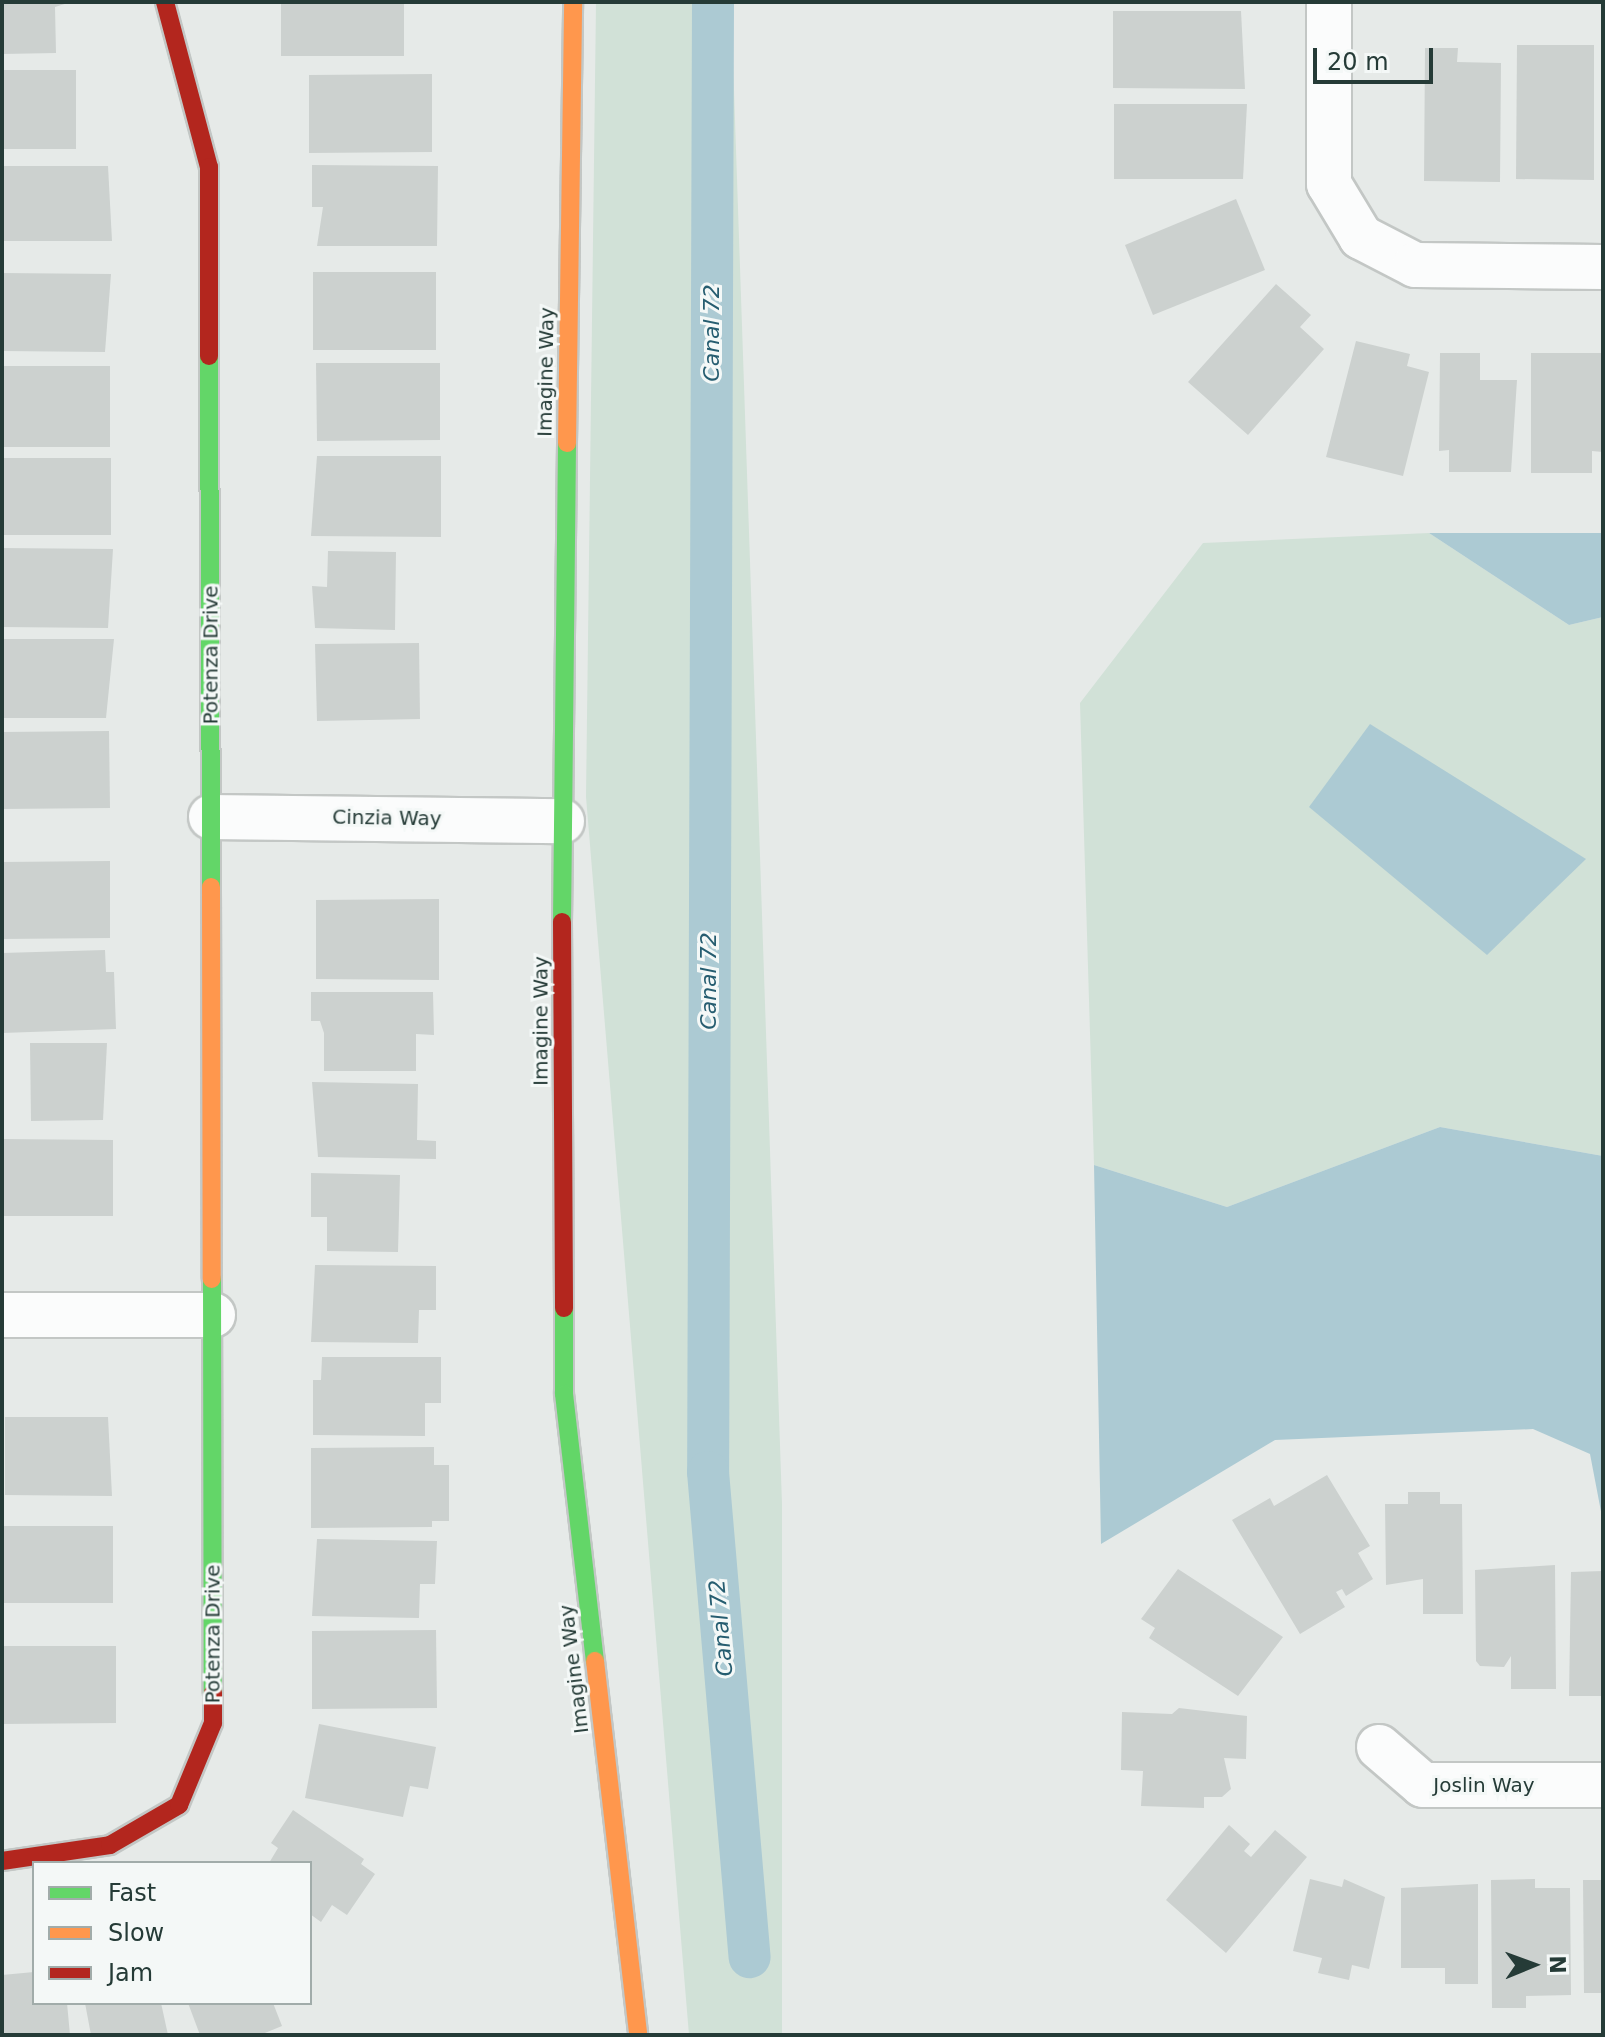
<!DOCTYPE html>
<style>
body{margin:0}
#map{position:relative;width:1605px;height:2037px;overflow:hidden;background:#e6eae8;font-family:"DejaVu Sans",sans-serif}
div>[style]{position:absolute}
.green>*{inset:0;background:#d1e1d7}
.water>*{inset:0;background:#accad3}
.canal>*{height:42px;margin:-21px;padding:0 21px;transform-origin:21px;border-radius:21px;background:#accad3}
.building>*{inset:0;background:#ccd1cf}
.roads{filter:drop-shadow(2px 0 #c3c7c5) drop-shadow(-2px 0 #c3c7c5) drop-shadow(0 2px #c3c7c5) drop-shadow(0 -2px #c3c7c5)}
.street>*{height:44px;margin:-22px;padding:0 22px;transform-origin:22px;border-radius:22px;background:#fbfcfc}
.fast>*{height:18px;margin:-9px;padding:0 9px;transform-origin:9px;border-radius:9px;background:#63d668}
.slow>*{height:18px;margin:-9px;padding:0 9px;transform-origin:9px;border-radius:9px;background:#ff974d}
.jam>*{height:18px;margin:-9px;padding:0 9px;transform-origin:9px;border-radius:9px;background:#b3261e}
span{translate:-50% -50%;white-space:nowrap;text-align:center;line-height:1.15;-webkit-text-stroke:6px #f4f8f7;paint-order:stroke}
.street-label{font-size:20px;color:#253b37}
.water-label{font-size:22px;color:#265d70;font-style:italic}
.frame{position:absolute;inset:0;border:4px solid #253b37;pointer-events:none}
.legend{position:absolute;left:32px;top:1861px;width:280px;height:144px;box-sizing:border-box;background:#f4f8f7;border:2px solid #a1acaa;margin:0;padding:10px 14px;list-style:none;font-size:24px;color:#253b37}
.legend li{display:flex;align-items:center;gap:16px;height:40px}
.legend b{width:40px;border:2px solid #a1acaa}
.north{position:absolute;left:1493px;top:1925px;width:80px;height:80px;-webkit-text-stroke:6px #f4f8f7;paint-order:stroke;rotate:89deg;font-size:22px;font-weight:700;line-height:32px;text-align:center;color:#253b37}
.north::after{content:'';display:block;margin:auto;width:28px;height:36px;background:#253b37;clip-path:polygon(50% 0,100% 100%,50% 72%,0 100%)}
.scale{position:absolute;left:1313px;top:48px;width:120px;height:36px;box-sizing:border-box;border:4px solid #253b37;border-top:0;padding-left:10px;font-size:24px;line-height:28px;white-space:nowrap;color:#253b37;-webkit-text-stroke:6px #f4f8f7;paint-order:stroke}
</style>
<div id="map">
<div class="green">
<div style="clip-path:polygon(596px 2px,731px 2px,782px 1504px,782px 2035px,689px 2035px,586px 797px)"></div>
<div style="clip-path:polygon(1429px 533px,1569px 625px,1603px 617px,1603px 1156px,1440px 1127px,1227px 1207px,1094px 1165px,1080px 703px,1203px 543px)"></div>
</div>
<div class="water">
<div style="clip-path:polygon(1429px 533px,1603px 533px,1603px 617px,1569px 625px)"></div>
<div style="clip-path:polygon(1370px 724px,1586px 859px,1487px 955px,1309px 807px)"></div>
<div style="clip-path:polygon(1440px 1127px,1603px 1156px,1603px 1522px,1590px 1454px,1533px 1429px,1275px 1440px,1101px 1544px,1094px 1165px,1227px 1207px)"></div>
</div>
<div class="canal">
<div style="left:713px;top:2px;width:1470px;rotate:90.19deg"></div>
<div style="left:708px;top:1472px;width:487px;rotate:85.1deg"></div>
</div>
<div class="building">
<div style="clip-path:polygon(2px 2px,71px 2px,55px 7px,56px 53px,2px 54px)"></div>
<div style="clip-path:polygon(281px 2px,404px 2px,404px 56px,281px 56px)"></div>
<div style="clip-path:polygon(1113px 11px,1241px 11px,1245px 89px,1113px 88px)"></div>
<div style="clip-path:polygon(1517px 45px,1594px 45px,1594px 180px,1516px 179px)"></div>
<div style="clip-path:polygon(1425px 48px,1458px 48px,1457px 62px,1501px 63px,1500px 182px,1424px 181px)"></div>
<div style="clip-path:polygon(2px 70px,76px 70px,76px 149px,2px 149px)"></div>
<div style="clip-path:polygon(432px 74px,432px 152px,309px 153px,309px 75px)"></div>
<div style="clip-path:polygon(1114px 104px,1247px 104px,1243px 179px,1114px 179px)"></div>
<div style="clip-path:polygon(312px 165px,438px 166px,437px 246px,317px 246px,323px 207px,312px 207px)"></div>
<div style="clip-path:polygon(2px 166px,108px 166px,112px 241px,2px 241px)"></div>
<div style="clip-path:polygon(1236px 199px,1265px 270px,1153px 315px,1125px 245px)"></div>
<div style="clip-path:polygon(313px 272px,436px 272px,436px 350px,313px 350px)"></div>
<div style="clip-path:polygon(2px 273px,111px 274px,105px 352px,2px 351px)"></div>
<div style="clip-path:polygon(1276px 284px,1311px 315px,1300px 327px,1324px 349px,1248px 435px,1188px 382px)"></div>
<div style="clip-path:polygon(1356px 341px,1410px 354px,1407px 366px,1429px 372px,1403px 476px,1326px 457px)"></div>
<div style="clip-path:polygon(1440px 353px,1480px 353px,1480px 380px,1517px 380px,1511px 472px,1449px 472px,1449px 450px,1439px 451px)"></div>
<div style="clip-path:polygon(1531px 353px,1603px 353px,1603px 452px,1592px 451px,1592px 473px,1531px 473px)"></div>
<div style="clip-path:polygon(316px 363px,440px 363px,440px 440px,317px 441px)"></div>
<div style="clip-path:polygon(2px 366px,110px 366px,110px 447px,2px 447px)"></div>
<div style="clip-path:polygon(317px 456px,441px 456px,441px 537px,311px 536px)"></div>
<div style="clip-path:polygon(2px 458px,111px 458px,111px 535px,2px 535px)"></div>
<div style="clip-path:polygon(2px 548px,113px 549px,108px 628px,2px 627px)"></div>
<div style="clip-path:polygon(328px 551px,396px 552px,395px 630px,315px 628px,312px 586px,327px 587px)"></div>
<div style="clip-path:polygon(3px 639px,114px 639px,106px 718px,3px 718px)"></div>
<div style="clip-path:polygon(419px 643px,420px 719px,317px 721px,315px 644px)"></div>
<div style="clip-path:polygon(109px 731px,110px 808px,2px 809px,2px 732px)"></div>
<div style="clip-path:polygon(110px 861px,110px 938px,2px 939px,2px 862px)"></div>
<div style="clip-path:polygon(439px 899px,439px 980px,316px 979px,316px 900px)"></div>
<div style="clip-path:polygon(105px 950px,106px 972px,114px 972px,116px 1029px,2px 1033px,2px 953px)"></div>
<div style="clip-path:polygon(311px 992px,433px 992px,434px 1035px,416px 1034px,416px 1071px,324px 1071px,324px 1033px,320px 1021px,311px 1021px)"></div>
<div style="clip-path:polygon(30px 1043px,107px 1043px,103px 1120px,31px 1121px)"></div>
<div style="clip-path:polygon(312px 1082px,418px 1084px,417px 1140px,436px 1141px,436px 1159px,318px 1157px)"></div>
<div style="clip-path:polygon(2px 1139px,113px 1140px,113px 1216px,2px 1216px)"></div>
<div style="clip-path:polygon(311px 1173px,400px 1175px,398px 1252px,327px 1251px,327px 1217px,311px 1217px)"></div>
<div style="clip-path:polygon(315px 1265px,436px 1266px,436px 1310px,419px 1310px,418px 1343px,311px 1342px)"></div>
<div style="clip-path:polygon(322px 1357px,441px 1357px,441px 1403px,425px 1403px,425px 1436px,313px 1435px,313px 1380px,321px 1380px)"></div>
<div style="clip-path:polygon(5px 1417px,108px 1417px,112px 1496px,5px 1495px)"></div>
<div style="clip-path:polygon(434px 1447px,434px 1465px,449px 1465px,449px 1521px,432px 1521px,432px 1527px,311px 1528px,311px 1448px)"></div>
<div style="clip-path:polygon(1327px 1475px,1370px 1546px,1358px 1553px,1373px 1579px,1346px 1596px,1342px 1589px,1336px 1592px,1345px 1607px,1300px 1634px,1232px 1520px,1270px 1498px,1274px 1506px)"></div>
<div style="clip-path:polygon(1408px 1492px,1440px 1492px,1440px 1504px,1462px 1504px,1463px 1614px,1423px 1614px,1423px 1579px,1386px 1585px,1385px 1504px,1408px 1504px)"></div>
<div style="clip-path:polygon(2px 1526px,113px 1526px,113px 1603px,2px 1603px)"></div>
<div style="clip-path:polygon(317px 1539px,437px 1541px,435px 1584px,420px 1584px,419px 1618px,312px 1616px)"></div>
<div style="clip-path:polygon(1555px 1565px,1556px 1689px,1511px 1689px,1511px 1656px,1504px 1667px,1480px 1666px,1476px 1661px,1475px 1570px)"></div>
<div style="clip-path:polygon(1178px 1569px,1283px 1637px,1238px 1696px,1149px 1638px,1155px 1628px,1141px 1619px)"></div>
<div style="clip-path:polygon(1603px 1571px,1603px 1696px,1569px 1696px,1571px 1572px)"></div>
<div style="clip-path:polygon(436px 1630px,437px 1708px,312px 1709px,312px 1631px)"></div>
<div style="clip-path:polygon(2px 1646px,116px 1646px,116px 1723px,2px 1724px)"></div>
<div style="clip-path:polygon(1179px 1708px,1247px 1716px,1246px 1759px,1224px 1758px,1231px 1789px,1222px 1797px,1204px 1797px,1204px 1808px,1141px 1806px,1143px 1771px,1121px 1770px,1122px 1712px,1172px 1714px)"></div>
<div style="clip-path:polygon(319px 1724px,436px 1747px,428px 1789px,410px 1786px,403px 1817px,305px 1798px)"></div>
<div style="clip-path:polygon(293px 1810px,364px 1859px,361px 1864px,375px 1874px,347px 1915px,332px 1905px,321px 1922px,310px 1914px,310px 1863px,269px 1863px,278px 1848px,271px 1843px)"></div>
<div style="clip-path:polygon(1229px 1825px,1250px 1844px,1244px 1851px,1251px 1857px,1275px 1830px,1307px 1857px,1226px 1953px,1166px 1900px)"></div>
<div style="clip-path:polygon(1310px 1879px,1342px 1887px,1344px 1879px,1385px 1897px,1369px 1969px,1352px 1965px,1349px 1980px,1318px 1973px,1322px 1958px,1293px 1951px)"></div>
<div style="clip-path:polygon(1535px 1879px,1535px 1888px,1570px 1888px,1571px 1995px,1526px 1996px,1526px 2008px,1492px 2008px,1491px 1880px)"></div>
<div style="clip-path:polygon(1583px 1880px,1603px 1880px,1603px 1993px,1584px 1993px)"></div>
<div style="clip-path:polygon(1478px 1884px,1478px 1984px,1445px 1984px,1445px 1968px,1401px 1968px,1401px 1888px)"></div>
<div style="clip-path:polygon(34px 1972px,34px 2003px,67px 2003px,70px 2035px,2px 2035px,2px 1975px)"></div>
<div style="clip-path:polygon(85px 2003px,161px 2003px,168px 2035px,91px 2035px)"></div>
<div style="clip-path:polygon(188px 2003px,273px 2003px,282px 2026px,260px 2035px,200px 2035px)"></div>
</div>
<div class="roads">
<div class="street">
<div style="left:1329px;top:2px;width:182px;rotate:90deg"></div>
<div style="left:1329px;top:184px;width:62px;rotate:58.9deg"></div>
<div style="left:1361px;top:237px;width:61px;rotate:27.4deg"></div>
<div style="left:1415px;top:265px;width:188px;rotate:0.6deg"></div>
<div style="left:211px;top:817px;width:351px;rotate:0.7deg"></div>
<div style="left:2px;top:1315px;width:211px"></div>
<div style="left:1379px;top:1747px;width:58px;rotate:40.8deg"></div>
<div style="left:1423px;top:1785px;width:180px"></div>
</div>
<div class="fast">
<div style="left:209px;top:356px;width:531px;rotate:89.78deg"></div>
<div style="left:562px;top:922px;width:479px;rotate:-89.4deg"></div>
<div style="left:212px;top:1279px;width:414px;rotate:89.9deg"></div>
<div style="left:564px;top:1308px;width:86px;rotate:90deg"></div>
<div style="left:564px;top:1394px;width:269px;rotate:83.4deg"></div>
</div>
<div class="slow">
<div style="left:567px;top:443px;width:441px;rotate:-89.2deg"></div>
<div style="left:211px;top:887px;width:392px;rotate:89.9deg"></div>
<div style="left:595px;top:1661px;width:376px;rotate:83.4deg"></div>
</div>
<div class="jam">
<div style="left:165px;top:2px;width:171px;rotate:75.1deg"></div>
<div style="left:209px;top:167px;width:189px;rotate:90deg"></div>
<div style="left:562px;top:922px;width:386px;rotate:89.7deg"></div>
<div style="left:2px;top:1861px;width:109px;rotate:-8.4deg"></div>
<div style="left:110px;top:1845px;width:80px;rotate:-30.1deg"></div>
<div style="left:179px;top:1805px;width:89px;rotate:-67.5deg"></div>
<div style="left:213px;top:1723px;width:30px;rotate:-90deg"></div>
</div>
</div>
<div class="street-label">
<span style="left:546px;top:372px;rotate:-89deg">Imagine Way</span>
<span style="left:211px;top:655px;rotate:-90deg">Potenza Drive</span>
<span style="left:387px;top:818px;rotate:1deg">Cinzia Way</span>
<span style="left:541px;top:1021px;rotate:-90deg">Imagine Way</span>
<span style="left:213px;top:1634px;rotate:-90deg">Potenza Drive</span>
<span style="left:574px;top:1669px;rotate:-97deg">Imagine Way</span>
<span style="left:1484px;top:1785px">Joslin Way</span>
</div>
<div class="water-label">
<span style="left:712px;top:333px;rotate:-90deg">Canal 72</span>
<span style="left:709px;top:981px;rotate:-90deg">Canal 72</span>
<span style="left:721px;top:1628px;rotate:-95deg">Canal 72</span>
</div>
<div class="frame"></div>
<ul class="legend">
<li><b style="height:10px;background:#63d668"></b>Fast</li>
<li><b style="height:10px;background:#ff974d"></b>Slow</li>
<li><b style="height:10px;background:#b3261e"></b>Jam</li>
</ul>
<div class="north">N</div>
<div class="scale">20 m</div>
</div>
